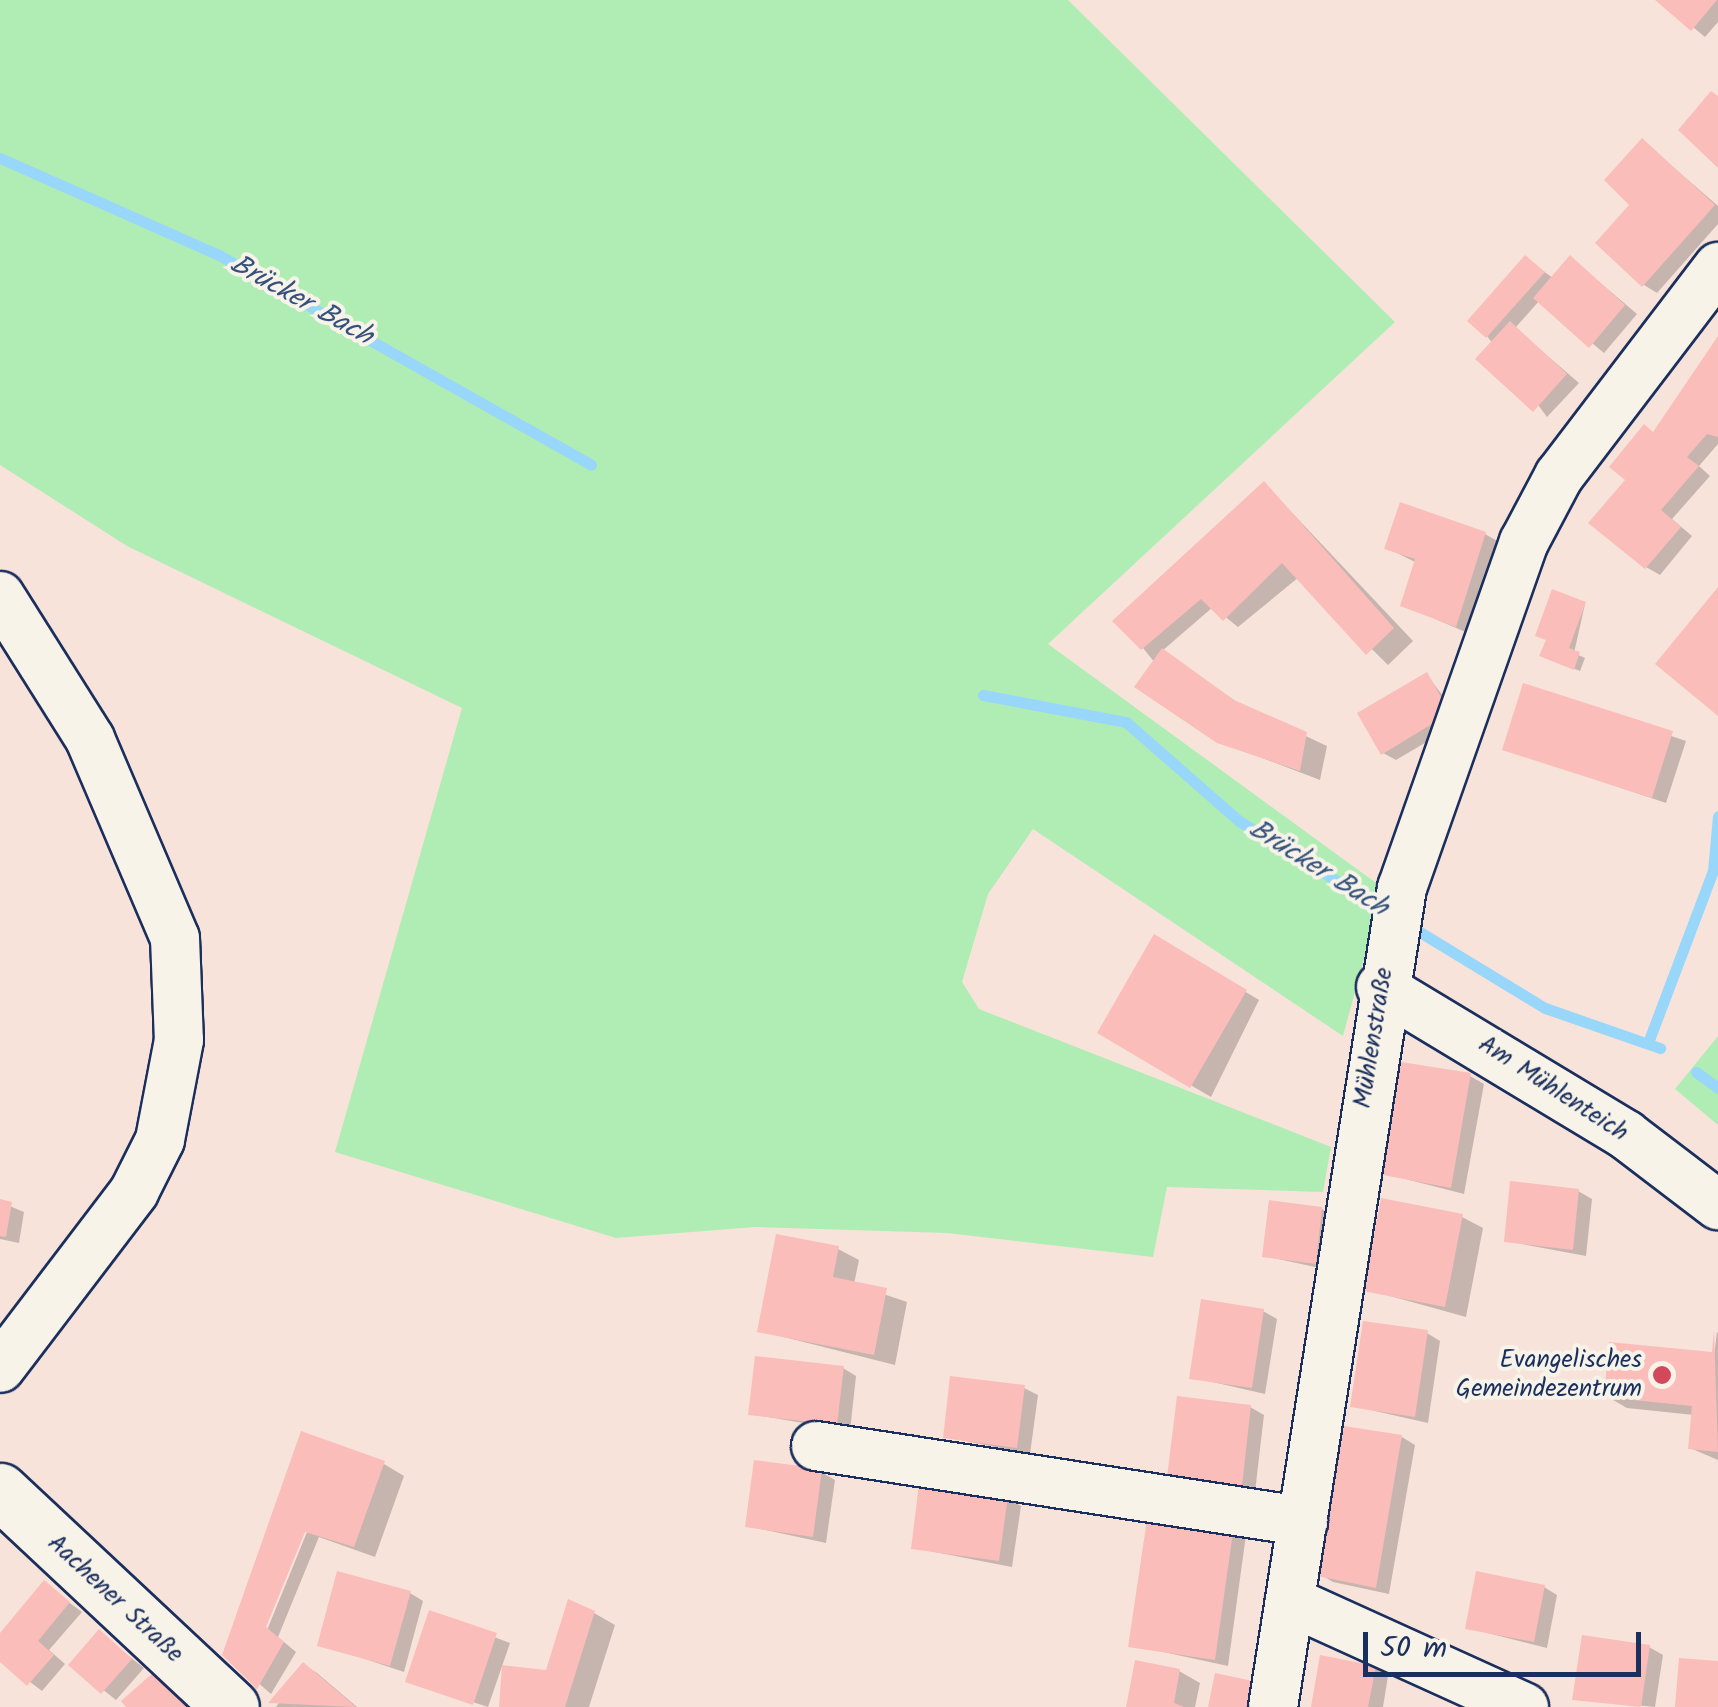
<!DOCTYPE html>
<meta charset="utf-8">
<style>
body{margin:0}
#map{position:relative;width:1718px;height:1707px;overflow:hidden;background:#f8e3da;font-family:Kalam,sans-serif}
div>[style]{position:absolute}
.green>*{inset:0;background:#afedb4}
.shadow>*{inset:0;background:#0003}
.stream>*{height:11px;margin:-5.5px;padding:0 5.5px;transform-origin:5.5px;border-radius:5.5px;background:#98d7f9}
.building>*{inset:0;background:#fabdba}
.roads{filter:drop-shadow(2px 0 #1b2f5e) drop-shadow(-2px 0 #1b2f5e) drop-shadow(0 2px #1b2f5e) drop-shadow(0 -2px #1b2f5e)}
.minor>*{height:48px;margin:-24px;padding:0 24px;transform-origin:24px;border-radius:24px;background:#f7f3e8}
.major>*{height:55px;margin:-27.5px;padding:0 27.5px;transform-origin:27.5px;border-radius:27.5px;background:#f7f3e8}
.dots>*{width:28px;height:28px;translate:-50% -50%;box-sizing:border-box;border:5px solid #f7f3e8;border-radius:50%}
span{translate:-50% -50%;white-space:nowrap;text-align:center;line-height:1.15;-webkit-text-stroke:8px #f7f3e8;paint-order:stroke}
.street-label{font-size:25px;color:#1b2f5e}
.poi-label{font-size:25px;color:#1b2f5e}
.right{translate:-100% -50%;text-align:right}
.water-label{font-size:28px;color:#34517d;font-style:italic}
.scale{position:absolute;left:1363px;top:1632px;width:278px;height:45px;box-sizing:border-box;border:5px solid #1b2f5e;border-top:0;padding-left:12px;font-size:30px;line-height:35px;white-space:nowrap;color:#1b2f5e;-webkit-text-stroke:8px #f7f3e8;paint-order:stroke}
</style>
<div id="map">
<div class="green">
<div style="clip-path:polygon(0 0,1068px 0,1395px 322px,1048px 644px,1383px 888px,1343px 1036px,1033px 829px,988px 894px,962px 982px,979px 1009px,1331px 1147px,1323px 1192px,1167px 1187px,1153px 1257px,947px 1233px,755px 1227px,616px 1238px,335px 1152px,462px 708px,127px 546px,0 465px)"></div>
<div style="clip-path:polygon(1718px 1036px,1718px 1125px,1675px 1089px)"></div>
</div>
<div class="shadow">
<div style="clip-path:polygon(1660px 0,1718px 0,1718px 22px,1705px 37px)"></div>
<div style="clip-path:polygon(1643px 141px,1718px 206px,1718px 224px,1657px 293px,1644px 285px,1633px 205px)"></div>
<div style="clip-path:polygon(1525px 258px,1553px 278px,1571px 258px,1637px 314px,1604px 353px,1540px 300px,1515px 328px,1579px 383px,1547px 417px,1487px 336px)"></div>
<div style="clip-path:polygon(1718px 345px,1718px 444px,1699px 466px,1710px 476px,1672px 519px,1692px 536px,1660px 575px,1646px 567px,1655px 433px)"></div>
<div style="clip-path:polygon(1265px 484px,1413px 641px,1388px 665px,1299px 577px,1238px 627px,1213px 607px,1162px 651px,1244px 707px,1327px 746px,1320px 780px,1218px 741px,1143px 648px)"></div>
<div style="clip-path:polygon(1485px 534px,1506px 546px,1477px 637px,1403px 605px,1417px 563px,1387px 548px)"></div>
<div style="clip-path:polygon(1585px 604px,1574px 653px,1585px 658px,1580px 671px,1548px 658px)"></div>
<div style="clip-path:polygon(1427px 675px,1462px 721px,1396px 760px,1383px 753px)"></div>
<div style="clip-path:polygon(1524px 686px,1686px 741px,1666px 803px,1505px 749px)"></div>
<div style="clip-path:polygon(1155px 937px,1259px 1000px,1211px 1097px,1100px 1032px)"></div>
<div style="clip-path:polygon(1470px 1076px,1484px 1084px,1464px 1194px,1386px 1174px)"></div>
<div style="clip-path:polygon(1578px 1191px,1592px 1199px,1586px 1256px,1506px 1241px)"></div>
<div style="clip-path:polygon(0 1202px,24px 1212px,19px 1243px,0 1239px)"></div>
<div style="clip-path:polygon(1322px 1209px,1335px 1217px,1329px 1270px,1264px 1256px)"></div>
<div style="clip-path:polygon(1462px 1217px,1483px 1228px,1466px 1317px,1365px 1289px)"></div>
<div style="clip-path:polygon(838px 1249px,859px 1260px,854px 1284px,907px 1302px,895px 1365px,760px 1331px)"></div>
<div style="clip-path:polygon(1263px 1311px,1277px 1319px,1265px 1394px,1191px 1377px)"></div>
<div style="clip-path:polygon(1717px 1332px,1718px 1333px,1718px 1460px,1690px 1448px,1694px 1415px,1627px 1408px,1606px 1396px,1714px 1355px)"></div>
<div style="clip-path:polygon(1427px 1333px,1440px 1341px,1428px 1423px,1353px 1406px)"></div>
<div style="clip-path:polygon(843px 1368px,856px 1376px,850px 1431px,751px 1414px)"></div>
<div style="clip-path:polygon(1024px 1388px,1038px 1395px,1030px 1454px,945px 1437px)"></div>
<div style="clip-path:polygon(1250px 1407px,1264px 1415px,1255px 1492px,1183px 1484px)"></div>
<div style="clip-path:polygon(1402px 1437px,1415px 1445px,1389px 1594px,1333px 1582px,1320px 1574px)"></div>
<div style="clip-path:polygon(evenodd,384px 1464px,404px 1476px,375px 1557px,319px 1537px,278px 1637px,296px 1652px,271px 1694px,225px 1654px,272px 1521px,384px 1464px,302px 1532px,307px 1532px,263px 1640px,258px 1638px,302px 1532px)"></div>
<div style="clip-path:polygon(821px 1472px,835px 1480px,826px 1543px,747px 1526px)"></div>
<div style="clip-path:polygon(1007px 1498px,1021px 1506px,1012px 1567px,914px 1548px)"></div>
<div style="clip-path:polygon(1150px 1516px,1246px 1535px,1228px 1666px,1131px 1645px)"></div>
<div style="clip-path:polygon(44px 1584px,82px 1612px,49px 1650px,65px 1664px,42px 1691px,0 1659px,0 1636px)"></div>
<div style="clip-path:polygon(1544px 1587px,1557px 1595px,1547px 1648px,1468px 1628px)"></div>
<div style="clip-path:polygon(410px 1593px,423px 1601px,404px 1672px,320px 1644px)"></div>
<div style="clip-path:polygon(430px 1613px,510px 1643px,488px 1707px,408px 1681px)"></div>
<div style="clip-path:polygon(594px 1613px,615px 1625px,589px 1707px,502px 1707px,548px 1673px)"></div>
<div style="clip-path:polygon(99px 1633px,144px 1668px,116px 1700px,71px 1664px)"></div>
<div style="clip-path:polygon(1649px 1647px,1663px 1655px,1655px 1707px,1574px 1699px)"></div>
<div style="clip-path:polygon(304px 1665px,317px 1673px,357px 1707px,276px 1707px)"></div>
<div style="clip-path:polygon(1375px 1668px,1388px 1676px,1383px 1707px,1313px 1707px)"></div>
<div style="clip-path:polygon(1179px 1671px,1200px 1683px,1195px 1707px,1129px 1707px)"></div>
<div style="clip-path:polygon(154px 1675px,168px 1682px,190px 1707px,130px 1707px)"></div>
</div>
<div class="stream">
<div style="left:0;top:158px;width:240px;rotate:23.9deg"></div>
<div style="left:219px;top:255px;width:427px;rotate:29.4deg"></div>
<div style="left:983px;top:695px;width:146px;rotate:10.7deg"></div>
<div style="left:1126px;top:722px;width:150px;rotate:41.2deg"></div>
<div style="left:1239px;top:821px;width:172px;rotate:31.5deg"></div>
<div style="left:1410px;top:926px;width:158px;rotate:31.3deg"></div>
<div style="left:1545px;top:1008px;width:122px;rotate:19.2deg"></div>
<div style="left:1649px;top:1040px;width:181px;rotate:-69.3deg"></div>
<div style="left:1713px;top:871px;width:55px;rotate:-84.8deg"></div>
<div style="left:1696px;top:1072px;width:27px;rotate:36deg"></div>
</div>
<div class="building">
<div style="clip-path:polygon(1655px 0,1717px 0,1691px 31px)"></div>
<div style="clip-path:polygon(1711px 91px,1718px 96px,1718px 168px,1678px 130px)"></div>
<div style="clip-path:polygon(1642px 138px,1715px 205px,1642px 287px,1595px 243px,1629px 205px,1604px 180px)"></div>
<div style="clip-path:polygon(1525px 255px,1545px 272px,1486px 338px,1467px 321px)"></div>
<div style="clip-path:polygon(1570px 255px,1625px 305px,1589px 348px,1533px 298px)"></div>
<div style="clip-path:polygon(1510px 321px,1567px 374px,1533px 412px,1475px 359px)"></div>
<div style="clip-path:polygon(1718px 336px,1718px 437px,1707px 434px,1687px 457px,1699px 466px,1661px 510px,1681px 527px,1645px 569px,1588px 523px,1625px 480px,1609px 467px,1644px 424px,1653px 432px)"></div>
<div style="clip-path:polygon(1264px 481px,1394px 628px,1366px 655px,1282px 563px,1223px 621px,1201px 599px,1141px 650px,1112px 621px)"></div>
<div style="clip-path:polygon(1400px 502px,1486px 532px,1456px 627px,1400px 606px,1415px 559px,1384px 549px)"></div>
<div style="clip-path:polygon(1718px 587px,1718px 716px,1655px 664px)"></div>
<div style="clip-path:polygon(1552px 589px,1586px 602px,1569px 648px,1580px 652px,1574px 670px,1539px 656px,1546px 640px,1535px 636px)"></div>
<div style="clip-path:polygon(1162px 648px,1234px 700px,1307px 732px,1300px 771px,1217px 743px,1134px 687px)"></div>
<div style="clip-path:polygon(1427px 672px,1450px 713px,1381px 755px,1357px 713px)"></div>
<div style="clip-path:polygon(1523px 683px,1673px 731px,1652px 798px,1502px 750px)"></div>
<div style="clip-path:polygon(1154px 934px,1247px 990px,1190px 1088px,1097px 1033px)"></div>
<div style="clip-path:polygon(1401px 1062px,1471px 1073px,1451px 1188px,1383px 1175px)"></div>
<div style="clip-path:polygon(1510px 1181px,1579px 1189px,1573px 1250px,1504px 1242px)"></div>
<div style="clip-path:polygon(1381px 1198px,1463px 1214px,1445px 1307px,1363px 1291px)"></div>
<div style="clip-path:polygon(0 1199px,12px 1202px,6px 1237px,0 1236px)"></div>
<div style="clip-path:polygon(1269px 1200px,1322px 1207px,1316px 1264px,1262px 1257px)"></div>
<div style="clip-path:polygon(776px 1234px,839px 1246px,833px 1277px,887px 1288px,874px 1355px,757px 1332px)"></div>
<div style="clip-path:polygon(1201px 1299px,1264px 1309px,1252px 1388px,1189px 1379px)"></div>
<div style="clip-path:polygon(1363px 1321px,1428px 1330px,1415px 1417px,1350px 1407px)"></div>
<div style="clip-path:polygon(1714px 1330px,1718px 1452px,1688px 1449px,1692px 1406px,1604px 1397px,1609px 1342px,1712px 1352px)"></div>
<div style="clip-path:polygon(755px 1356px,844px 1366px,837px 1425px,748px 1415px)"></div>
<div style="clip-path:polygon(950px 1376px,1025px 1385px,1017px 1448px,943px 1438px)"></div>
<div style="clip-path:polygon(1177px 1396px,1251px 1405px,1242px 1486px,1167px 1477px)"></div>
<div style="clip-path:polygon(1344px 1426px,1402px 1435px,1376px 1588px,1317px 1576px)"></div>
<div style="clip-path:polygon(301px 1431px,385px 1461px,354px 1547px,305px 1532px,266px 1627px,284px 1642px,257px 1689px,222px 1655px)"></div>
<div style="clip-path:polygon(754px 1460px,822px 1469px,813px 1537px,745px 1527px)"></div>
<div style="clip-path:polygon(919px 1484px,1008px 1496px,999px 1561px,911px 1549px)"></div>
<div style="clip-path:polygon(1148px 1513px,1234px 1525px,1215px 1660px,1128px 1647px)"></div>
<div style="clip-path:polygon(337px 1571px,411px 1591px,390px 1666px,317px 1646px)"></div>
<div style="clip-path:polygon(1476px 1571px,1545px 1585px,1534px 1642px,1465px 1629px)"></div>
<div style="clip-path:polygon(44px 1580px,70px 1602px,38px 1641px,54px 1655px,27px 1686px,0 1662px,0 1633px)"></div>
<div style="clip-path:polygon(568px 1599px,595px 1611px,565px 1707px,499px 1707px,502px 1665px,546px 1670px)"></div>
<div style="clip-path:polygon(429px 1610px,497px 1633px,473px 1705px,405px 1682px)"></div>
<div style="clip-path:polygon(99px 1629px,132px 1659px,101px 1694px,68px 1665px)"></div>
<div style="clip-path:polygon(1582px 1635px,1650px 1645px,1641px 1707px,1572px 1700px)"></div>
<div style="clip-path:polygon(1320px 1655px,1376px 1666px,1368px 1707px,1311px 1707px)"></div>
<div style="clip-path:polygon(1679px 1658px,1718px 1661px,1718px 1707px,1675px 1707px)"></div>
<div style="clip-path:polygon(1135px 1660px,1180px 1669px,1174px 1703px,1184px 1707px,1126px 1707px)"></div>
<div style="clip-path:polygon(303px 1662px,356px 1707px,268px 1703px)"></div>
<div style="clip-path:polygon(154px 1672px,186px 1707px,126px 1707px,121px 1701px)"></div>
<div style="clip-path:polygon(1215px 1673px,1267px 1684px,1263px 1707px,1208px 1707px)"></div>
</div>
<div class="roads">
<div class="minor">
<div style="left:0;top:596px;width:169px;rotate:57.8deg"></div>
<div style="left:90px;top:739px;width:216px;rotate:66.9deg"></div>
<div style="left:175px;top:938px;width:102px;rotate:87.8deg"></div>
<div style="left:179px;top:1040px;width:102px;rotate:100.8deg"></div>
<div style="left:160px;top:1140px;width:58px;rotate:116.6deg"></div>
<div style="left:134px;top:1192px;width:221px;rotate:127.3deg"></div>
<div style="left:1381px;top:987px;width:286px;rotate:31.1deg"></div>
<div style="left:1626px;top:1135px;width:116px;rotate:37.3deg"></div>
<div style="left:816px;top:1446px;width:493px;rotate:8.8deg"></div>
<div style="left:1290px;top:1601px;width:257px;rotate:24.4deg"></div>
<div style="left:1273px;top:1707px;width:829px;rotate:-81.05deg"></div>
<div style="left:1402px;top:888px;width:367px;rotate:-70.6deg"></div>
<div style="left:1524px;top:542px;width:75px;rotate:-62.1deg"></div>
<div style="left:1559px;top:476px;width:263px;rotate:-52.7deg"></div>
</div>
<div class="major">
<div style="left:0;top:1491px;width:316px;rotate:43.1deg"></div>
</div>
</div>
<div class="dots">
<div style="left:1662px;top:1375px;background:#d1495b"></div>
</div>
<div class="street-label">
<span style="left:1374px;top:1038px;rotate:-81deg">Mühlenstraße</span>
<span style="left:1553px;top:1089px;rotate:33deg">Am Mühlenteich</span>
<span style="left:115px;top:1599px;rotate:43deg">Aachener Straße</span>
</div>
<div class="poi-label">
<span class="right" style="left:1642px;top:1375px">Evangelisches<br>Gemeindezentrum</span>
</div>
<div class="water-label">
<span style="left:301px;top:301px;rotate:29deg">Brücker Bach</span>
<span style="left:1318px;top:869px;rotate:32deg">Brücker Bach</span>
</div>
<div class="scale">50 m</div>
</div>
